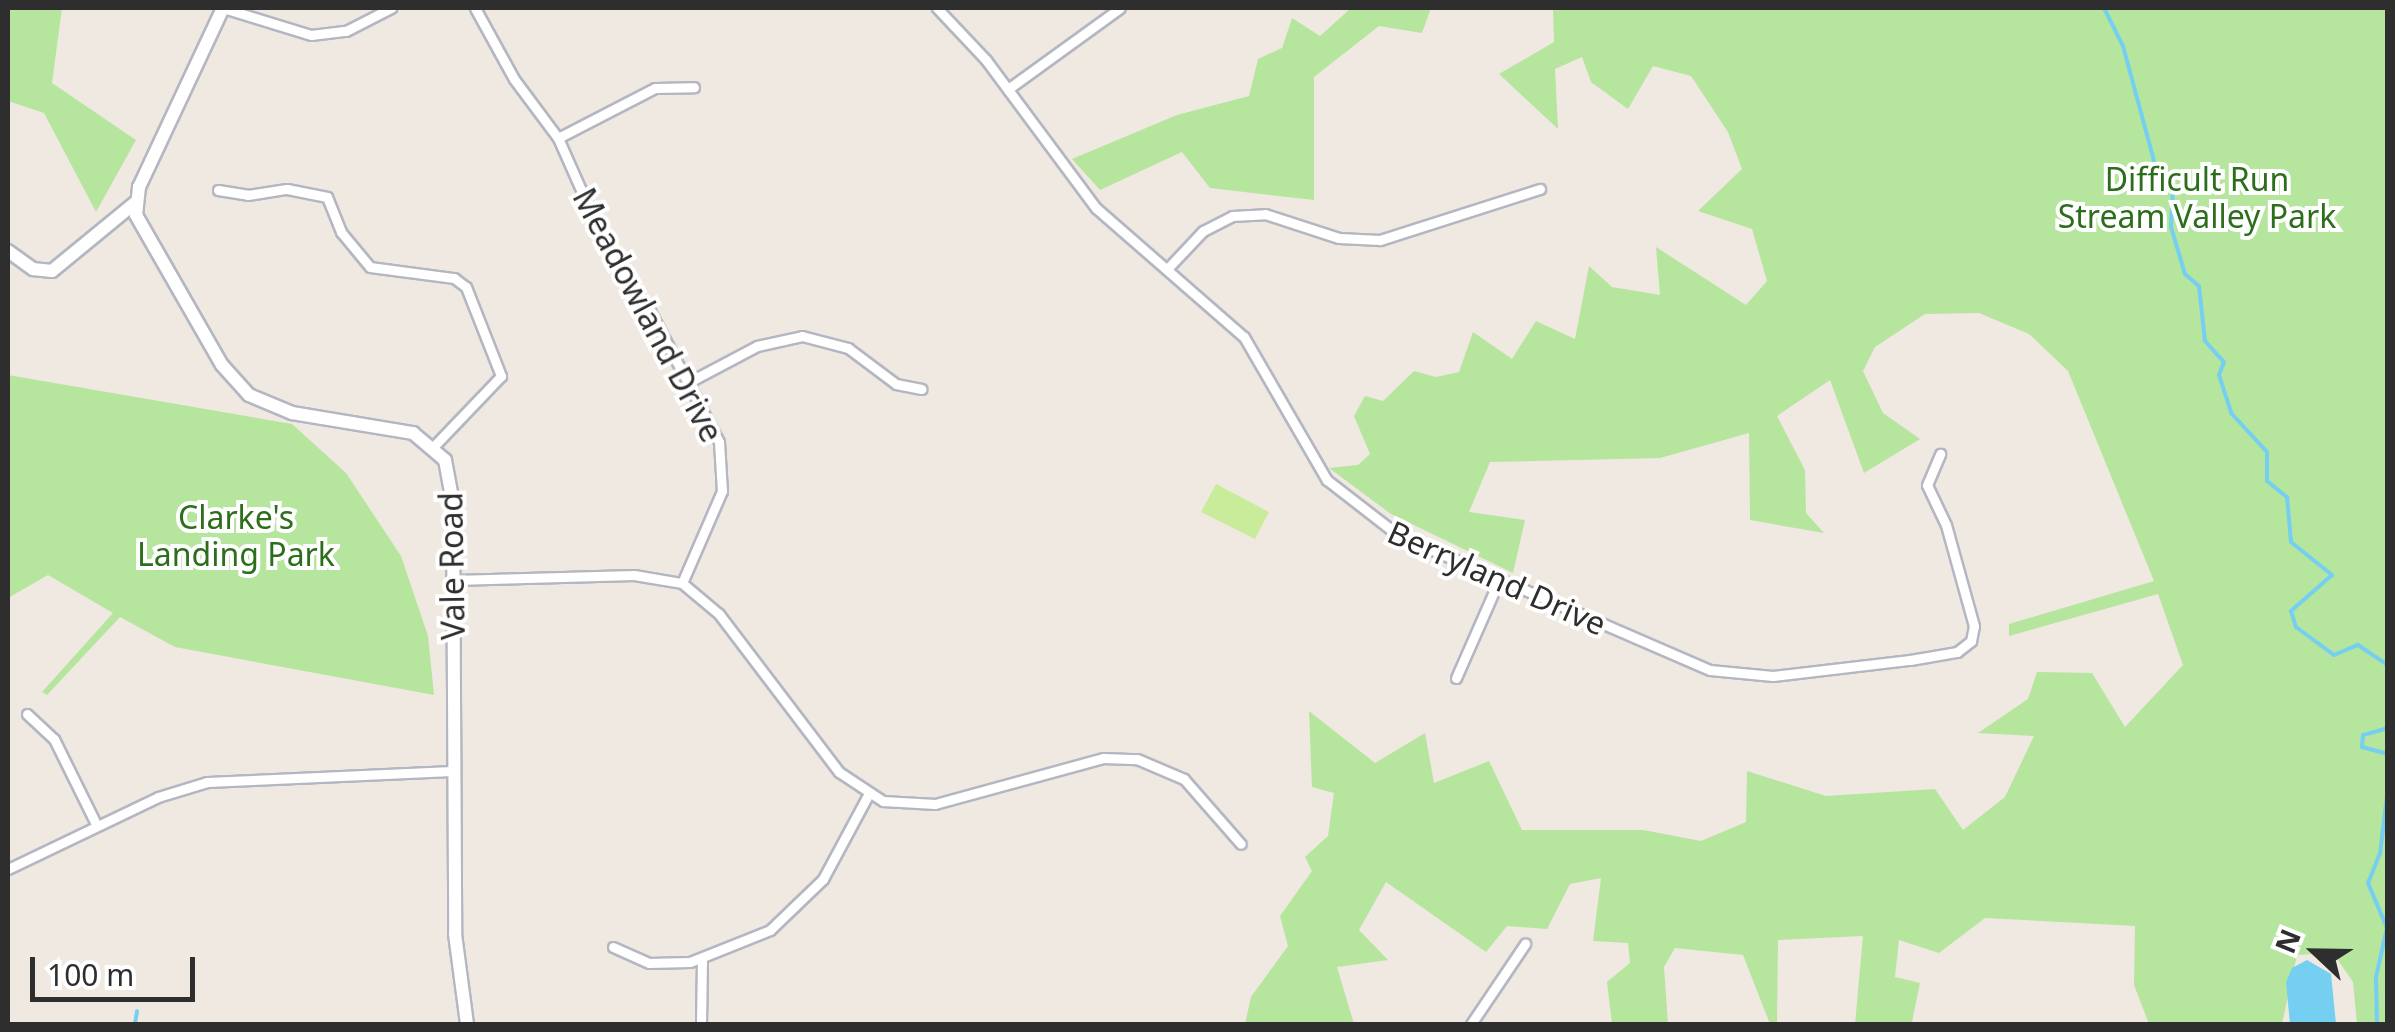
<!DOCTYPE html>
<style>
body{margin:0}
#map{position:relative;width:2395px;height:1032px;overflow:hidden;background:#efe9e1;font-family:"Noto Sans",sans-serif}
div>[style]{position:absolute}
.green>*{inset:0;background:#b6e59e}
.pitch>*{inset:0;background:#c9ec9a}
.water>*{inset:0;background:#75cff0}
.stream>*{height:4px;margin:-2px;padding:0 2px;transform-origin:2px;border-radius:2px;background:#75cff0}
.roads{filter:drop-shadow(2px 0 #b4b7c1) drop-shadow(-2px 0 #b4b7c1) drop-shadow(0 2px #b4b7c1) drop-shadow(0 -2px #b4b7c1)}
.street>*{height:9px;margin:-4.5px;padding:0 4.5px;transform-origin:4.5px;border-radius:4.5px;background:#fff}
.secondary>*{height:12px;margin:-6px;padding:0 6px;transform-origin:6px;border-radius:6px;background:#fff}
span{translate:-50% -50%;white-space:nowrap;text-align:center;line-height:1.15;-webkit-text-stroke:8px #fff;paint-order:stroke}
.park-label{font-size:32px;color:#2c6e1b}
.street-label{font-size:32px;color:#2e2e2e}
.frame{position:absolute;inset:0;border:10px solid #2e2e2e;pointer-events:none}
.north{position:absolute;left:2265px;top:902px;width:100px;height:100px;-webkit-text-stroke:8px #fff;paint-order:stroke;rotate:292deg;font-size:28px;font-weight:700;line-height:40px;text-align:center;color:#2e2e2e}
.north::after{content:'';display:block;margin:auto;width:35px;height:45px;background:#2e2e2e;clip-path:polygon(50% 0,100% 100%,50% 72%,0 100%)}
.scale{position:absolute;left:30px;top:957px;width:165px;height:45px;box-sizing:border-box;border:5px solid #2e2e2e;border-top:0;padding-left:12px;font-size:30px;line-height:35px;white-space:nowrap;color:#2e2e2e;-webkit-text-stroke:8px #fff;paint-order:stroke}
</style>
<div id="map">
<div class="green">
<div style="clip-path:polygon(8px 8px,62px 8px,52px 83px,136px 140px,96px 212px,44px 113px,8px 101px)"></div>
<div style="clip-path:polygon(1351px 8px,1431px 8px,1422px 33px,1379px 26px,1314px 77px,1314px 200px,1210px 188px,1182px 152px,1100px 190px,1072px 159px,1177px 115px,1249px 96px,1258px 59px,1282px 48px,1292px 18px,1320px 36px)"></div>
<div style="clip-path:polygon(1553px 8px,2387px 8px,2387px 1024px,2357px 1024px,2353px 982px,2333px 953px,2297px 955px,2282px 1024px,2149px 1024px,2134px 985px,2135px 926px,1985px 918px,1939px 953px,1899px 940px,1895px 977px,1920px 983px,1912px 1022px,1855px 1024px,1863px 936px,1778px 940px,1777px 1024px,1770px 1024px,1743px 955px,1675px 948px,1664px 967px,1668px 1024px,1612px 1024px,1607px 982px,1630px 963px,1628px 943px,1593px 941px,1601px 878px,1570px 884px,1547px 929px,1507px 926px,1486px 952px,1386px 882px,1359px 930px,1388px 960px,1337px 967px,1354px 1024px,1245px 1024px,1251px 997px,1288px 946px,1280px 916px,1312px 871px,1305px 857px,1328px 836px,1334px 793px,1312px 787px,1309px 711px,1375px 763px,1425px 733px,1434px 783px,1489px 761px,1522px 830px,1643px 830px,1701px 841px,1746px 822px,1747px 771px,1826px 796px,1935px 789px,1963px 830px,2005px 797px,2034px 736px,1978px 733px,2028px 699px,2037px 672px,2092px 673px,2125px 727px,2183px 665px,2158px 594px,2009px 636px,2009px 624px,2154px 581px,2068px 371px,2029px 334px,1979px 313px,1925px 314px,1875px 347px,1863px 371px,1883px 413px,1920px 439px,1864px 473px,1830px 380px,1777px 416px,1805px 470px,1806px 513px,1824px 533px,1750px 520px,1749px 433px,1660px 458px,1490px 462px,1469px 512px,1525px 520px,1513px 573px,1391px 514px,1329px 468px,1358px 465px,1370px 454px,1354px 416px,1365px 396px,1383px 401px,1414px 371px,1436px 377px,1459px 372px,1473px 332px,1512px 359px,1536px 321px,1575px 339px,1589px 266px,1612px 287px,1660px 295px,1656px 247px,1746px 305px,1767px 281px,1752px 229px,1698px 211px,1742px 169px,1728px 132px,1691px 76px,1653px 66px,1628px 109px,1591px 82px,1582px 57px,1555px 69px,1558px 129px,1499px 74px,1554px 42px)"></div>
<div style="clip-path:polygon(8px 375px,292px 424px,346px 473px,401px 556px,428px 636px,434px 695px,175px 647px,120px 617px,47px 695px,42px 692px,113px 613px,48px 575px,8px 598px)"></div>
</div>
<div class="pitch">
<div style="clip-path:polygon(1216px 484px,1269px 512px,1255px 539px,1201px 512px)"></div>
</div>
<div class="water">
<div style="clip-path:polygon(2307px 960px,2331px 974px,2336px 1024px,2290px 1024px,2286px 982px,2292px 968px)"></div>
</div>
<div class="stream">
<div style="left:2104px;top:8px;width:42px;rotate:63.4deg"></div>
<div style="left:2123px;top:46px;width:123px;rotate:74.9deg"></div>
<div style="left:2155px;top:165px;width:29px;rotate:52deg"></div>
<div style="left:2173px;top:188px;width:39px;rotate:93deg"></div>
<div style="left:2171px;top:227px;width:49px;rotate:73.4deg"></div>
<div style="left:2185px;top:274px;width:18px;rotate:41deg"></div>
<div style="left:2199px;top:286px;width:55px;rotate:83.8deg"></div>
<div style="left:2205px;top:341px;width:28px;rotate:48deg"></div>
<div style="left:2224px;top:362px;width:14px;rotate:111deg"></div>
<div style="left:2219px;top:375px;width:40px;rotate:72deg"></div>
<div style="left:2231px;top:413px;width:53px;rotate:47.3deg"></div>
<div style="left:2267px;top:452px;width:29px;rotate:90deg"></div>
<div style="left:2267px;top:481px;width:26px;rotate:39deg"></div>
<div style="left:2287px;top:497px;width:45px;rotate:84.9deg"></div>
<div style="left:2291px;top:542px;width:53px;rotate:38.8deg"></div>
<div style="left:2332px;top:575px;width:55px;rotate:138.7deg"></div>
<div style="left:2291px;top:611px;width:17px;rotate:73deg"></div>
<div style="left:2296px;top:627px;width:47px;rotate:36.4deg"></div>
<div style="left:2334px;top:655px;width:26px;rotate:-23deg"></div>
<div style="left:2358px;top:645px;width:36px;rotate:34deg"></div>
<div style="left:2388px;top:728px;width:26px;rotate:164deg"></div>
<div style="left:2363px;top:735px;width:12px;rotate:95deg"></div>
<div style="left:2362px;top:747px;width:27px;rotate:15deg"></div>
<div style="left:135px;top:1024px;width:13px;rotate:-81deg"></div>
<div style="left:2377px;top:1024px;width:47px;rotate:-91.2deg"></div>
<div style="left:2376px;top:977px;width:50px;rotate:-77.3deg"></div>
<div style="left:2387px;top:928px;width:49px;rotate:-112.9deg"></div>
<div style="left:2368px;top:883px;width:31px;rotate:-68deg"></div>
<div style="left:2380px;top:854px;width:66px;rotate:-83.1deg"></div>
</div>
<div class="roads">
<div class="street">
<div style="left:223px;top:8px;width:92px;rotate:17.1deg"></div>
<div style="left:311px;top:35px;width:35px;rotate:-7deg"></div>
<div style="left:346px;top:31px;width:51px;rotate:-27.1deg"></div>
<div style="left:475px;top:8px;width:81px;rotate:61.2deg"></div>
<div style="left:514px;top:79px;width:74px;rotate:53.3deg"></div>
<div style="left:558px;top:138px;width:114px;rotate:66.1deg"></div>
<div style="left:604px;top:242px;width:83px;rotate:56.3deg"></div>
<div style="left:650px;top:311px;width:148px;rotate:62.2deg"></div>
<div style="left:719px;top:442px;width:49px;rotate:86.5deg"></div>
<div style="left:722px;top:491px;width:100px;rotate:113.5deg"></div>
<div style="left:937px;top:8px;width:71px;rotate:46.7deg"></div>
<div style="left:986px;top:60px;width:184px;rotate:53.4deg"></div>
<div style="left:1096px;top:208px;width:196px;rotate:41.1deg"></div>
<div style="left:1244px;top:337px;width:165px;rotate:59.9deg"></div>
<div style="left:1327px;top:480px;width:90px;rotate:37.8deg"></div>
<div style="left:1398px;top:535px;width:340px;rotate:23.4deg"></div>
<div style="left:1710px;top:670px;width:63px;rotate:5.4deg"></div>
<div style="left:1773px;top:676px;width:138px;rotate:-6.7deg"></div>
<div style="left:1910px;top:660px;width:48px;rotate:-9.7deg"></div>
<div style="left:1957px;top:652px;width:18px;rotate:-38deg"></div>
<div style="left:1971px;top:641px;width:15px;rotate:-79deg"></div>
<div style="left:1974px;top:626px;width:105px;rotate:-105.5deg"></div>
<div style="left:1946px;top:525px;width:44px;rotate:-115.4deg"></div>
<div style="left:1927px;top:485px;width:34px;rotate:-67deg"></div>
<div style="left:1008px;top:89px;width:138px;rotate:-35.9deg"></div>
<div style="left:558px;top:138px;width:109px;rotate:-27.3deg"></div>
<div style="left:655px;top:88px;width:39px;rotate:-1deg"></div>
<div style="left:218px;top:190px;width:30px;rotate:9deg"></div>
<div style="left:248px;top:195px;width:39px;rotate:-9deg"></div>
<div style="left:287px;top:189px;width:41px;rotate:11.3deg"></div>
<div style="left:327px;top:197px;width:38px;rotate:68deg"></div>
<div style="left:341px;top:232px;width:45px;rotate:50.4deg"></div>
<div style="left:370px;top:267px;width:85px;rotate:7.5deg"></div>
<div style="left:454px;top:278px;width:15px;rotate:37deg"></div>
<div style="left:466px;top:287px;width:96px;rotate:68.5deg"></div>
<div style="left:501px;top:376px;width:95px;rotate:133.7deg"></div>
<div style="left:1168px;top:268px;width:51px;rotate:-46.6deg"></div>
<div style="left:1203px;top:231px;width:33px;rotate:-27deg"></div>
<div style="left:1232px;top:216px;width:33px;rotate:-3deg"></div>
<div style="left:1265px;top:214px;width:78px;rotate:18deg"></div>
<div style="left:1339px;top:238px;width:41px;rotate:2.8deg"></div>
<div style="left:1380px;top:240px;width:168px;rotate:-17.7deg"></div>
<div style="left:689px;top:382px;width:77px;rotate:-27.9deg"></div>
<div style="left:757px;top:346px;width:46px;rotate:-12.5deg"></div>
<div style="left:802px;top:336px;width:48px;rotate:14.6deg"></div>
<div style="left:848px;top:348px;width:60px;rotate:36.9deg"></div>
<div style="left:896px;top:384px;width:26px;rotate:11deg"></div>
<div style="left:454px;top:580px;width:180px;rotate:-1.6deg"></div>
<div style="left:634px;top:575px;width:49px;rotate:9.5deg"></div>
<div style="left:682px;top:583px;width:48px;rotate:40deg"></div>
<div style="left:719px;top:614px;width:198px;rotate:52.8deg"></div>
<div style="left:839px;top:772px;width:53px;rotate:33.4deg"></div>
<div style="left:883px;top:801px;width:52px;rotate:3.3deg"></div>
<div style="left:935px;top:804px;width:174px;rotate:-15.3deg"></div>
<div style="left:1103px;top:758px;width:34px;rotate:2deg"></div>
<div style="left:1137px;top:759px;width:51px;rotate:23.1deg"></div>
<div style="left:1184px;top:779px;width:86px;rotate:48.8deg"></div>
<div style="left:1456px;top:678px;width:107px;rotate:-66.3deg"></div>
<div style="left:27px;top:714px;width:37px;rotate:43deg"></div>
<div style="left:54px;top:739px;width:97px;rotate:63.7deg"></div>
<div style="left:8px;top:869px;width:166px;rotate:-25.6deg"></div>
<div style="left:158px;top:797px;width:51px;rotate:-17deg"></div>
<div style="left:207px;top:782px;width:246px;rotate:-2.6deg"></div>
<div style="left:613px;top:947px;width:39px;rotate:24deg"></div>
<div style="left:649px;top:963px;width:41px;rotate:-1.4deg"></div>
<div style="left:690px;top:962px;width:86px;rotate:-21.8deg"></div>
<div style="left:770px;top:930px;width:74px;rotate:-43.9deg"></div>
<div style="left:823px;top:879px;width:95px;rotate:-61.8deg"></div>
<div style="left:701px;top:1024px;width:64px;rotate:-89.1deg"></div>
<div style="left:1471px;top:1024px;width:97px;rotate:-56deg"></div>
</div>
<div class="secondary">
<div style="left:223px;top:8px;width:198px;rotate:115.1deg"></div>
<div style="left:139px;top:187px;width:28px;rotate:96deg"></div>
<div style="left:136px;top:215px;width:173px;rotate:60.2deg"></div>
<div style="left:222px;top:365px;width:40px;rotate:48deg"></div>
<div style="left:249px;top:395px;width:47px;rotate:22.7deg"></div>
<div style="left:292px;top:413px;width:123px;rotate:9.4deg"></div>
<div style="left:413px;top:433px;width:42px;rotate:40.2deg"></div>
<div style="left:445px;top:460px;width:44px;rotate:79.5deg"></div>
<div style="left:453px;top:503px;width:431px;rotate:89.7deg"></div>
<div style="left:455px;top:934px;width:91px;rotate:82.4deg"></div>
<div style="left:8px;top:251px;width:31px;rotate:36deg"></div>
<div style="left:33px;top:269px;width:19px;rotate:6deg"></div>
<div style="left:52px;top:271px;width:109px;rotate:-39.4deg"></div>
</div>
</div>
<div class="park-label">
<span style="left:2197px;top:198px">Difficult Run<br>Stream Valley Park</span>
<span style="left:236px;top:536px">Clarke's<br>Landing Park</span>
</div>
<div class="street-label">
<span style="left:648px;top:315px;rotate:62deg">Meadowland Drive</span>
<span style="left:452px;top:566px;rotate:-91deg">Vale Road</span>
<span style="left:1497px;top:578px;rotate:24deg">Berryland Drive</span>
</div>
<div class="frame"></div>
<div class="north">N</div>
<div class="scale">100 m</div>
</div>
